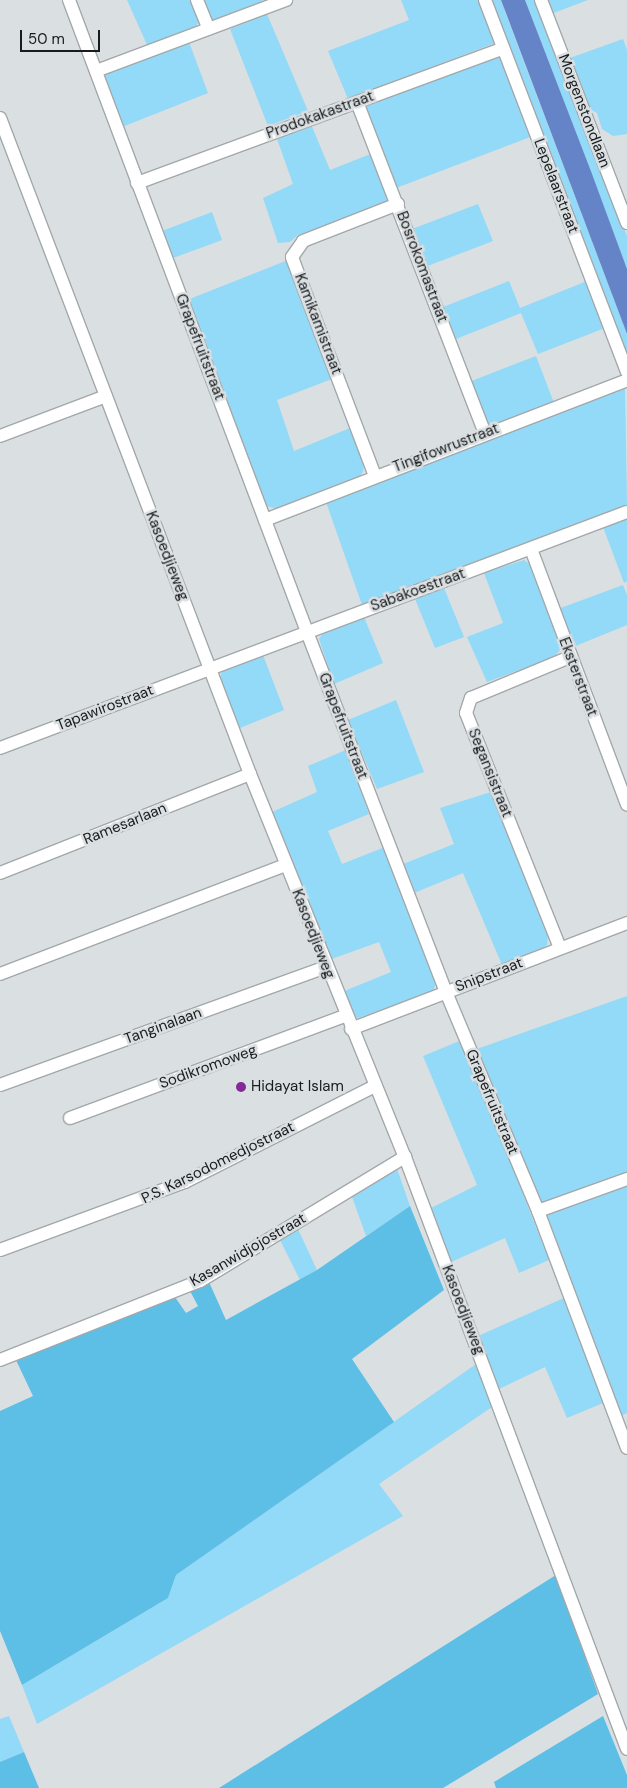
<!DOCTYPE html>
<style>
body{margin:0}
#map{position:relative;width:627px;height:1788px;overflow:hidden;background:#dadfe2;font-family:"DM Sans",sans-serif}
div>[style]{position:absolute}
.green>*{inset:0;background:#93d9f8}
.forest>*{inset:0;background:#5dbee6}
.water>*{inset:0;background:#6584c7}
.roads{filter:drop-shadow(1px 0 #a3a8aa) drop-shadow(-1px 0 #a3a8aa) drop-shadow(0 1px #a3a8aa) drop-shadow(0 -1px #a3a8aa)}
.minor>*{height:12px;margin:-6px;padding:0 6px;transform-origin:6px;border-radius:6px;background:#fff}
.dots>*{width:14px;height:14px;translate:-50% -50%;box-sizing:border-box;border:2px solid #dadfe2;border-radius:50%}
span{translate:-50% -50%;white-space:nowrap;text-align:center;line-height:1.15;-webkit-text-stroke:5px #dadfe2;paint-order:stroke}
.street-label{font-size:15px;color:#191b1c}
.poi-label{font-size:15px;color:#191b1c}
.left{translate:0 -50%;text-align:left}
.scale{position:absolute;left:20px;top:30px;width:80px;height:22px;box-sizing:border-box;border:2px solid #191b1c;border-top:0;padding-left:6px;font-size:15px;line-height:18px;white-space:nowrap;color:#191b1c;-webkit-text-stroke:4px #dadfe2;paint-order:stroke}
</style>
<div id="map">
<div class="green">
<div style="clip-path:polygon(127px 0,192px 0,199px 21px,194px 31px,148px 47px)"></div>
<div style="clip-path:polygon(200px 0,262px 0,264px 3px,217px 22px,208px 18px)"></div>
<div style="clip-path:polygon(401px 0,480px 0,495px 43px,348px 99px,328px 51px,409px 20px)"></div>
<div style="clip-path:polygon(490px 0,501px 0,507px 17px,627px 334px,627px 360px)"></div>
<div style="clip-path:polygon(525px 0,537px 0,583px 119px,627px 236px,627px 269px)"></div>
<div style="clip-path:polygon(545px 0,588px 0,551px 14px)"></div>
<div style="clip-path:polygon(267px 14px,308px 111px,268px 126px,230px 29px)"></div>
<div style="clip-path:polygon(623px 39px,627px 50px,627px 134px,613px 136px,602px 129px,597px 113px,586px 107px,567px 59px)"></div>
<div style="clip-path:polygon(189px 42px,208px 93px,122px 127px,105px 76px,110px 70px)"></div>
<div style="clip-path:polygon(493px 56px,500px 58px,533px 136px,396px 188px,369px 117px,366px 107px,369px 102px)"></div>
<div style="clip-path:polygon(311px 124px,330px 170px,373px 153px,388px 200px,383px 207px,298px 235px,290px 242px,278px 243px,263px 198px,293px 184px,276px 136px)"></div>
<div style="clip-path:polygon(478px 204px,493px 241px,425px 267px,412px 229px)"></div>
<div style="clip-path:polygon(212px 212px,222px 240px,173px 258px,162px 231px)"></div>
<div style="clip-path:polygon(288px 260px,332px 379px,277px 400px,294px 451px,350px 428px,364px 462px,363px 472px,358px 478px,278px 510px,265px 505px,187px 300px)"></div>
<div style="clip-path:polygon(509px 281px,520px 308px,587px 281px,605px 328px,538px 354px,521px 313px,456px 339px,443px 307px)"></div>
<div style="clip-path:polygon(536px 356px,554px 403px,493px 426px,487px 424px,469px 382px)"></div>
<div style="clip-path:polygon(625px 387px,627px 506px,362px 605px,325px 499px,616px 388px)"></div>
<div style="clip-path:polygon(627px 518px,627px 581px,624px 583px,603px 527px)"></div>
<div style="clip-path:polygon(524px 560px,531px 565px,561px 642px,560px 650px,554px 657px,487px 682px,467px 637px,503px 623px,484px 573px)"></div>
<div style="clip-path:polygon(623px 585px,627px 595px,627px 625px,573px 647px,558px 609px)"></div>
<div style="clip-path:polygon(444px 588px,464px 637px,435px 648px,415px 599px)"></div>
<div style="clip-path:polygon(364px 617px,383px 663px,334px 684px,319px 639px,323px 633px)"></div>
<div style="clip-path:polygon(263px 655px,284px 710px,240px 728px,220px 679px,221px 674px,224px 669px)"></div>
<div style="clip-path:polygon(396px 700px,424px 772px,377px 789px,348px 720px)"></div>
<div style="clip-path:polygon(346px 750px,369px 814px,328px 831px,342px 864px,385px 847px,436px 983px,433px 992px,358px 1018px,351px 1016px,342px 992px,391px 972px,379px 942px,329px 960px,272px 812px,317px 792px,308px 766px)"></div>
<div style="clip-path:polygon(491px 792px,548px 937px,547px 945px,539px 951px,502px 965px,463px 873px,414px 893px,403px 864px,454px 844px,440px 808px)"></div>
<div style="clip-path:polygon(627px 996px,627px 1173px,547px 1203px,540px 1202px,477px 1049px)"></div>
<div style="clip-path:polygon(462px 1040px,549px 1260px,519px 1273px,505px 1238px,451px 1262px,431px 1208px,477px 1185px,423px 1056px)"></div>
<div style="clip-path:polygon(396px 1166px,410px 1206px,366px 1236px,351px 1194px)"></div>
<div style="clip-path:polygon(627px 1183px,627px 1413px,620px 1416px,546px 1218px,548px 1212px)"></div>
<div style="clip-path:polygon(297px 1227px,317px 1270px,300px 1280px,279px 1238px)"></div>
<div style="clip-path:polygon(564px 1298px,603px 1403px,567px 1418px,545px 1367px,499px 1389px,478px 1336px)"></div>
<div style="clip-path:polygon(476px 1364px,492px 1407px,379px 1484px,403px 1516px,37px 1724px,22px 1685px,168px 1598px,176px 1575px)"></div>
<div style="clip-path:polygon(9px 1716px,24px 1752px,0 1762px,0 1719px)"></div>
</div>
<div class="forest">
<div style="clip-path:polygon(410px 1206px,444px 1290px,352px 1359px,394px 1422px,176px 1575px,168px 1598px,22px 1685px,0 1631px,0 1411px,33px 1396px,15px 1358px,175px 1297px,186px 1313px,198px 1306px,190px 1291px,209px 1282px,226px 1320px,317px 1270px)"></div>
<div style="clip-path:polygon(556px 1575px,598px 1694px,443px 1788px,219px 1788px)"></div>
<div style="clip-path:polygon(603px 1716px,627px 1775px,627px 1788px,496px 1788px,494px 1782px)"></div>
<div style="clip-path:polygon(24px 1752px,39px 1788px,0 1788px,0 1762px)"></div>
</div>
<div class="water">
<div style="clip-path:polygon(501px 0,525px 0,592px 174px,627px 269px,627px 334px)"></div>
</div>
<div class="roads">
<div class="minor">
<div style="left:69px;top:0;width:675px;rotate:69.36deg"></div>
<div style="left:307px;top:632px;width:386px;rotate:68.9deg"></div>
<div style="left:446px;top:992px;width:238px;rotate:67.2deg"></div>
<div style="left:538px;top:1211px;width:253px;rotate:69.4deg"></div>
<div style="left:197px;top:0;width:31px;rotate:68deg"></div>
<div style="left:485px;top:0;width:398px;rotate:69.1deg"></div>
<div style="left:541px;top:0;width:239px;rotate:68.9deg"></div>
<div style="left:96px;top:71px;width:203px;rotate:-20.5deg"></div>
<div style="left:357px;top:102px;width:355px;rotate:68.9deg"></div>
<div style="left:0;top:118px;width:702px;rotate:69.14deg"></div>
<div style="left:250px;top:774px;width:413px;rotate:68deg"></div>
<div style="left:405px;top:1157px;width:632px;rotate:69.44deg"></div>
<div style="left:137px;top:183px;width:390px;rotate:-20.2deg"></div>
<div style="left:0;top:436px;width:113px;rotate:-20.7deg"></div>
<div style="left:375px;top:476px;width:234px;rotate:-110.8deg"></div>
<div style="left:292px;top:257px;width:19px;rotate:-55deg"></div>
<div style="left:303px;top:241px;width:102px;rotate:-21.3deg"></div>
<div style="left:265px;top:520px;width:388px;rotate:-21.1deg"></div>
<div style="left:531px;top:549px;width:273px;rotate:69.4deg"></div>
<div style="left:0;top:748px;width:670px;rotate:-20.63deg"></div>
<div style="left:0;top:873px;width:269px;rotate:-21.6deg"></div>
<div style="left:560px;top:948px;width:253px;rotate:-111.8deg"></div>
<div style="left:466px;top:713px;width:16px;rotate:-72deg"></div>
<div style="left:471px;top:698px;width:107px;rotate:-22.5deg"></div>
<div style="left:0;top:974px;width:306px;rotate:-20.9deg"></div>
<div style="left:351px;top:1029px;width:296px;rotate:-21deg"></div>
<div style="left:0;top:1085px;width:347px;rotate:-19.9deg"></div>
<div style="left:70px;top:1118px;width:293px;rotate:-20.4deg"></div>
<div style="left:538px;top:1211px;width:95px;rotate:-19.8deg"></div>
<div style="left:0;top:1250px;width:197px;rotate:-20.2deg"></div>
<div style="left:185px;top:1182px;width:213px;rotate:-26.8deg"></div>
<div style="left:0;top:1360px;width:215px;rotate:-21.6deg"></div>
<div style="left:200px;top:1281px;width:240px;rotate:-31.2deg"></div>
</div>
</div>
<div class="dots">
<div style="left:241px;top:1087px;background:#832a97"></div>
</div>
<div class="street-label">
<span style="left:584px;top:111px;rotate:69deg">Morgenstondlaan</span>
<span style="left:320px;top:115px;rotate:-20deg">Prodokakastraat</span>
<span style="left:556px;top:186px;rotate:69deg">Lepelaarstraat</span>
<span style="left:422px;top:267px;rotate:69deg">Bosrokomastraat</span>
<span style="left:318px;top:324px;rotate:69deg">Kamikamistraat</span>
<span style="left:200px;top:347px;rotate:69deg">Grapefruitstraat</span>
<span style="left:446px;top:448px;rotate:-21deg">Tingifowrustraat</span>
<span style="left:167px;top:556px;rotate:69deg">Kasoedjieweg</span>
<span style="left:418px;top:590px;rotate:-20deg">Sabakoestraat</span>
<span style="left:578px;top:677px;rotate:69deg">Eksterstraat</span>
<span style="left:105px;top:708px;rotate:-21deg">Tapawirostraat</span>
<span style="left:343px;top:726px;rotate:69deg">Grapefruitstraat</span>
<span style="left:490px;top:773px;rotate:68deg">Segansistraat</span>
<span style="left:125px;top:824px;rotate:-22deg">Ramesarlaan</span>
<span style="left:313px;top:934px;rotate:69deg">Kasoedjieweg</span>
<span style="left:489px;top:975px;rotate:-21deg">Snipstraat</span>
<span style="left:163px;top:1026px;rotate:-20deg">Tanginalaan</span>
<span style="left:208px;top:1067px;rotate:-20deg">Sodikromoweg</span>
<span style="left:492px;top:1102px;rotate:67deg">Grapefruitstraat</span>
<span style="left:218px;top:1163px;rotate:-26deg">P.S. Karsodomedjostraat</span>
<span style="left:248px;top:1250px;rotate:-30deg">Kasanwidjojostraat</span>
<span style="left:463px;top:1310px;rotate:69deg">Kasoedjieweg</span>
</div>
<div class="poi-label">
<span class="left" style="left:251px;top:1087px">Hidayat Islam</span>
</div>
<div class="scale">50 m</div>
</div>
